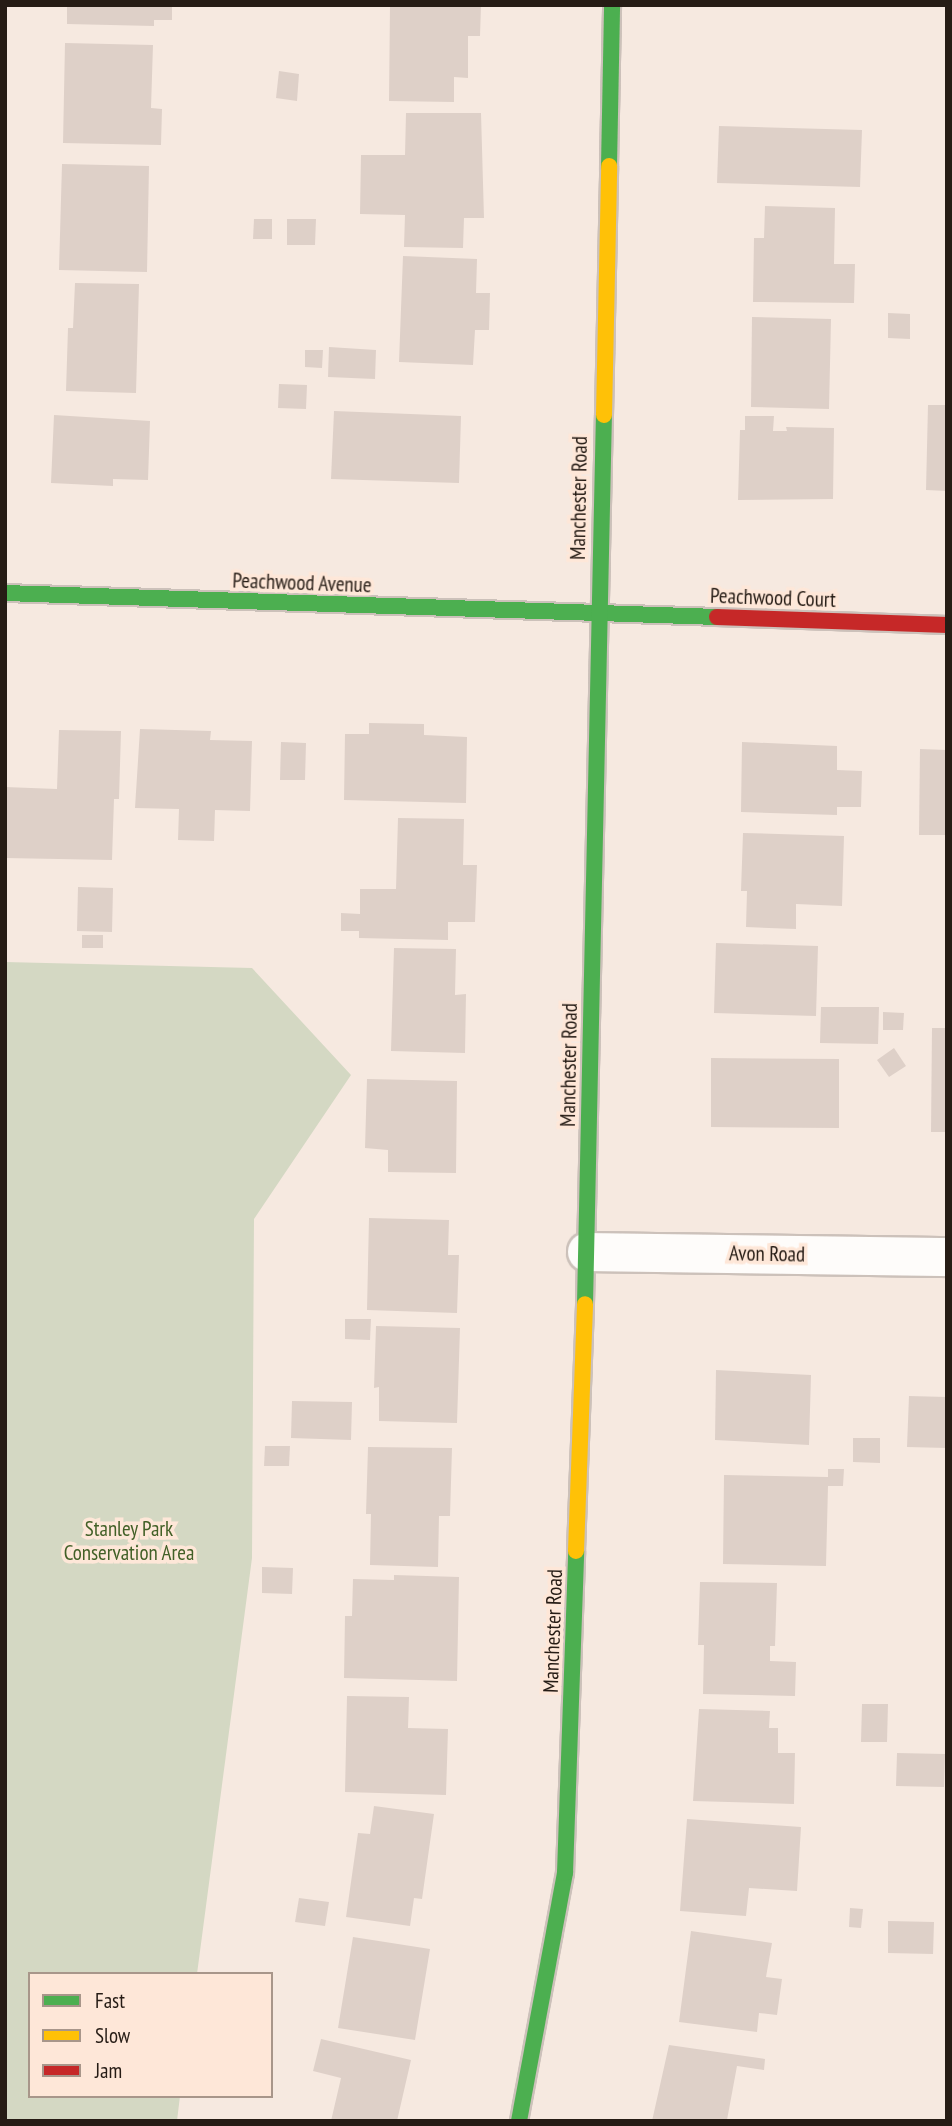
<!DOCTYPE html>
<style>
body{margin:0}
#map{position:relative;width:952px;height:2126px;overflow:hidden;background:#f6e9e0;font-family:"PT Sans Narrow",sans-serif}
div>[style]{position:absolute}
.green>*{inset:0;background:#d4d8c3}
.building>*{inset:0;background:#ded0c8}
.roads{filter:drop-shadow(2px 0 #ccc1ba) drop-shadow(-2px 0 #ccc1ba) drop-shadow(0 2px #ccc1ba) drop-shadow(0 -2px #ccc1ba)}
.street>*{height:38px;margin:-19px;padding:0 19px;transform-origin:19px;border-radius:19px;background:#fefcfa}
.fast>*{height:16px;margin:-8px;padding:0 8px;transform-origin:8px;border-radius:8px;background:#4caf50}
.slow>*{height:16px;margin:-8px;padding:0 8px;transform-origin:8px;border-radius:8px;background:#ffc107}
.jam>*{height:16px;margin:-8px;padding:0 8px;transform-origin:8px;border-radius:8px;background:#c62828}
span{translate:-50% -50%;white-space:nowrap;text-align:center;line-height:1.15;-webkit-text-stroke:7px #fee7d8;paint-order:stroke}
.street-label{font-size:21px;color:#261c15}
.park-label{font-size:21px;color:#426027}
.frame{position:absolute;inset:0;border:7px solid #261c15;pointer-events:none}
.legend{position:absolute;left:28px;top:1972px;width:245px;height:126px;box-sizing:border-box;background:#fee7d8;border:2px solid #a8968a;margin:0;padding:9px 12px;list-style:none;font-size:21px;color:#261c15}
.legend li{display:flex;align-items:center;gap:14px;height:35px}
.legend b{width:35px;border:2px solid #a8968a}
</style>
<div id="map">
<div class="green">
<div style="clip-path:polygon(5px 962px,252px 968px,351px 1075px,254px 1219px,252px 1558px,197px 1974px,30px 1974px,30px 2096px,180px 2096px,177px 2121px,5px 2121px)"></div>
</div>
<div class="building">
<div style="clip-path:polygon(67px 5px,172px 5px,172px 20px,154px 20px,154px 26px,67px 24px)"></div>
<div style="clip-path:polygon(390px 5px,481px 5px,480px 36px,468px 36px,468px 78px,454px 77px,454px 102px,389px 101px)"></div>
<div style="clip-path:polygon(65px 43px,153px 45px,151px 108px,162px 109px,161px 145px,63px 143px)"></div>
<div style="clip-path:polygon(279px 71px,299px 74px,297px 101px,276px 98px)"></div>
<div style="clip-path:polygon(406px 113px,481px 113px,484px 218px,464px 218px,463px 248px,404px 247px,405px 215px,360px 214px,361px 155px,405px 155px)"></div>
<div style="clip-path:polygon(719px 126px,862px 130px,860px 187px,717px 183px)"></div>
<div style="clip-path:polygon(62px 164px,149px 166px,147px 272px,59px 270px)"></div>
<div style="clip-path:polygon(765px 206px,835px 208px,834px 264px,855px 264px,854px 303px,753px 302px,754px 238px,764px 238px)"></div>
<div style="clip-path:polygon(254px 219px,272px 219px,272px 239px,253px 239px)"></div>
<div style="clip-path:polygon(287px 219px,316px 219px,315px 245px,287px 245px)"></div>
<div style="clip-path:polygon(403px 256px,477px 259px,476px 293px,490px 293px,489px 330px,475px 330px,473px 365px,399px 362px)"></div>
<div style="clip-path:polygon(75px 283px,139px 284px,136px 393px,66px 391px,68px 328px,73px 328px)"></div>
<div style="clip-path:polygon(888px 313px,910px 314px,910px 339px,888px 338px)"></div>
<div style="clip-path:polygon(752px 317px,831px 319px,829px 409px,751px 407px)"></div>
<div style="clip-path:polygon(329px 347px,376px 350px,375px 379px,328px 377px)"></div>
<div style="clip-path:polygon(305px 350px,323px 350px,322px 368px,305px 367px)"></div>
<div style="clip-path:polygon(279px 384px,307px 385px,306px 409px,278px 408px)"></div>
<div style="clip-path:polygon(928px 405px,947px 405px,947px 491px,926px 490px)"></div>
<div style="clip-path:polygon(334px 411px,461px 416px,459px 483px,331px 479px)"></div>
<div style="clip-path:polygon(54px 415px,150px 421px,148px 480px,113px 479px,113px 486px,51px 483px)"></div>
<div style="clip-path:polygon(745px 416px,774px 416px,773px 431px,787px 431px,786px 427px,834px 428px,833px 499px,738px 500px,740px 430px,745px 430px)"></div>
<div style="clip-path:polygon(369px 723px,424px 724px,424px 735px,467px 737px,466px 803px,344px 800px,345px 734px,369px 734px)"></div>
<div style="clip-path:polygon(140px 729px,211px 731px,210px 740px,252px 741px,250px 811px,215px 810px,214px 841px,178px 840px,179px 809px,135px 808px)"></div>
<div style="clip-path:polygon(59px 730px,121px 731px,119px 799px,114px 799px,112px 860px,5px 858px,5px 787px,57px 789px)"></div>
<div style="clip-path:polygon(281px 742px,306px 743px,305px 780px,280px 780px)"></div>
<div style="clip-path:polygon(742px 742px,837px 746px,837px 770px,862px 771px,861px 807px,837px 807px,837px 815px,741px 812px)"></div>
<div style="clip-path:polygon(920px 749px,947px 750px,947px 835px,919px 835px)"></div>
<div style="clip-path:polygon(398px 818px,464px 819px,463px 865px,477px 865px,475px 922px,448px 922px,448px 940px,359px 938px,359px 931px,341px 931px,341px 913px,360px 914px,360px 889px,396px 889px)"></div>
<div style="clip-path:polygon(743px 833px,844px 836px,842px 906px,796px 904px,796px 929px,746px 927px,747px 891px,741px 891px)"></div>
<div style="clip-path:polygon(78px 887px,113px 888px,112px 932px,77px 931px)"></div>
<div style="clip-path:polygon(82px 935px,103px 935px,103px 948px,82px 948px)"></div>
<div style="clip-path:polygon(716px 943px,818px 946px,816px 1016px,714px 1013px)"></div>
<div style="clip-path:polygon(394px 948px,456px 949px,455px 995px,466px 994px,465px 1053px,391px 1051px)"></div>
<div style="clip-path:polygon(821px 1007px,879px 1007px,878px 1044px,820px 1043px)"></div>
<div style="clip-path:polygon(883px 1012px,904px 1013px,903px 1030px,883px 1030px)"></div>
<div style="clip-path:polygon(932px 1028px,947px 1028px,947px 1132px,931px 1132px)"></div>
<div style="clip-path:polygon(894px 1048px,906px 1066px,889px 1077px,877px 1060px)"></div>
<div style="clip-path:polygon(711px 1058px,839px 1059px,839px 1128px,711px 1127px)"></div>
<div style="clip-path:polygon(367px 1079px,457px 1081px,456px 1173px,388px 1172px,388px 1150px,365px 1148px)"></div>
<div style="clip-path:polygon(369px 1218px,449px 1220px,448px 1255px,459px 1255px,457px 1313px,367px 1310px)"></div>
<div style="clip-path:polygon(345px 1319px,371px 1319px,370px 1340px,345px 1339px)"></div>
<div style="clip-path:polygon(376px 1326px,460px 1328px,457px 1423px,379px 1421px,379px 1387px,374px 1388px)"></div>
<div style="clip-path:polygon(716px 1370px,811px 1375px,809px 1445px,715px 1440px)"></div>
<div style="clip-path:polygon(909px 1396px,947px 1397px,947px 1448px,907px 1447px)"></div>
<div style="clip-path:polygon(292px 1401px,352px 1402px,351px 1440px,291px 1438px)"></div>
<div style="clip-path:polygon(853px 1438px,880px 1438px,880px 1463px,853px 1462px)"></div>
<div style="clip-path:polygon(265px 1446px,290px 1446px,289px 1466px,264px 1466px)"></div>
<div style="clip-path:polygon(368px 1447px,452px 1448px,450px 1516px,439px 1516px,438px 1567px,370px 1565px,371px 1514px,366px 1514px)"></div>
<div style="clip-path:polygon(828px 1469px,844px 1469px,843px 1486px,828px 1486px,826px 1566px,723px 1564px,724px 1475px,828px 1477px)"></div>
<div style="clip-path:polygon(262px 1567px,293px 1568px,292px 1594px,262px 1593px)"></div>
<div style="clip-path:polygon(394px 1575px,459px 1577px,457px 1681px,344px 1678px,345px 1616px,352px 1616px,353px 1579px,394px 1580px)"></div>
<div style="clip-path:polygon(700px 1582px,777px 1583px,775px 1646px,770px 1646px,770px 1661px,796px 1662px,795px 1696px,703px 1694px,704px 1645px,698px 1645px)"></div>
<div style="clip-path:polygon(347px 1696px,409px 1697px,408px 1728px,448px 1729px,446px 1795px,345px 1792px)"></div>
<div style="clip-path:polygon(862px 1704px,888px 1704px,887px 1742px,861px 1742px)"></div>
<div style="clip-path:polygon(699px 1709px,770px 1711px,769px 1728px,778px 1728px,778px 1753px,795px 1753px,794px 1804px,693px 1801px)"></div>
<div style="clip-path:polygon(897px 1753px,945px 1754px,944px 1787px,896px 1786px)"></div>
<div style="clip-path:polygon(374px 1806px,434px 1814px,422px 1899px,414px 1898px,410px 1926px,346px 1917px,358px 1833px,370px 1834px)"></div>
<div style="clip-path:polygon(687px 1819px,801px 1827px,797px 1891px,749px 1888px,746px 1916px,680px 1911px)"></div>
<div style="clip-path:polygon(299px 1898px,329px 1902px,325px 1926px,295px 1922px)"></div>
<div style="clip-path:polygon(850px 1908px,863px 1909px,861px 1928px,849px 1927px)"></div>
<div style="clip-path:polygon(888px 1921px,934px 1922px,933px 1954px,888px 1953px)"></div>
<div style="clip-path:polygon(691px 1931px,772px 1943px,766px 1977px,782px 1979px,777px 2015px,759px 2013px,757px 2032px,679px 2022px)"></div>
<div style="clip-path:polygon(353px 1937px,430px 1949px,415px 2040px,338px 2028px)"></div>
<div style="clip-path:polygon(321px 2039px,411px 2060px,397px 2121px,331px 2121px,341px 2078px,313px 2071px)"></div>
<div style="clip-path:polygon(669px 2045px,765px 2059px,764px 2070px,737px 2066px,727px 2120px,652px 2121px)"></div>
</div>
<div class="roads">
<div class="street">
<div style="left:587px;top:1252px;width:360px;rotate:0.8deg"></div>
</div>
<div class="fast">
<div style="left:609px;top:166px;width:161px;rotate:-88.9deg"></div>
<div style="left:5px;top:593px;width:712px;rotate:1.93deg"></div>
<div style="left:585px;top:1304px;width:889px;rotate:-88.78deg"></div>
<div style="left:519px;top:2121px;width:252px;rotate:-79.5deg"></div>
<div style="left:565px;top:1873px;width:322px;rotate:-88deg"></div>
</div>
<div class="slow">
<div style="left:604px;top:415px;width:249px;rotate:-88.8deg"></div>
<div style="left:576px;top:1551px;width:247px;rotate:-87.9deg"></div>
</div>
<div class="jam">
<div style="left:717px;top:617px;width:230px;rotate:2deg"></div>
</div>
</div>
<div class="street-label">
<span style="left:579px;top:498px;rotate:-89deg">Manchester Road</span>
<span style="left:302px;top:583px;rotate:2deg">Peachwood Avenue</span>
<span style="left:773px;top:598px;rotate:2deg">Peachwood Court</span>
<span style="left:569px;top:1065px;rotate:-89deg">Manchester Road</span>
<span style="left:767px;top:1254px;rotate:1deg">Avon Road</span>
<span style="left:553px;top:1631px;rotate:-88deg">Manchester Road</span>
</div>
<div class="park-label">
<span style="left:129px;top:1541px">Stanley Park<br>Conservation Area</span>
</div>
<div class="frame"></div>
<ul class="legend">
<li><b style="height:9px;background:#4caf50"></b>Fast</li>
<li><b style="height:9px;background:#ffc107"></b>Slow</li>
<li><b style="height:9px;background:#c62828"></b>Jam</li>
</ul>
</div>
